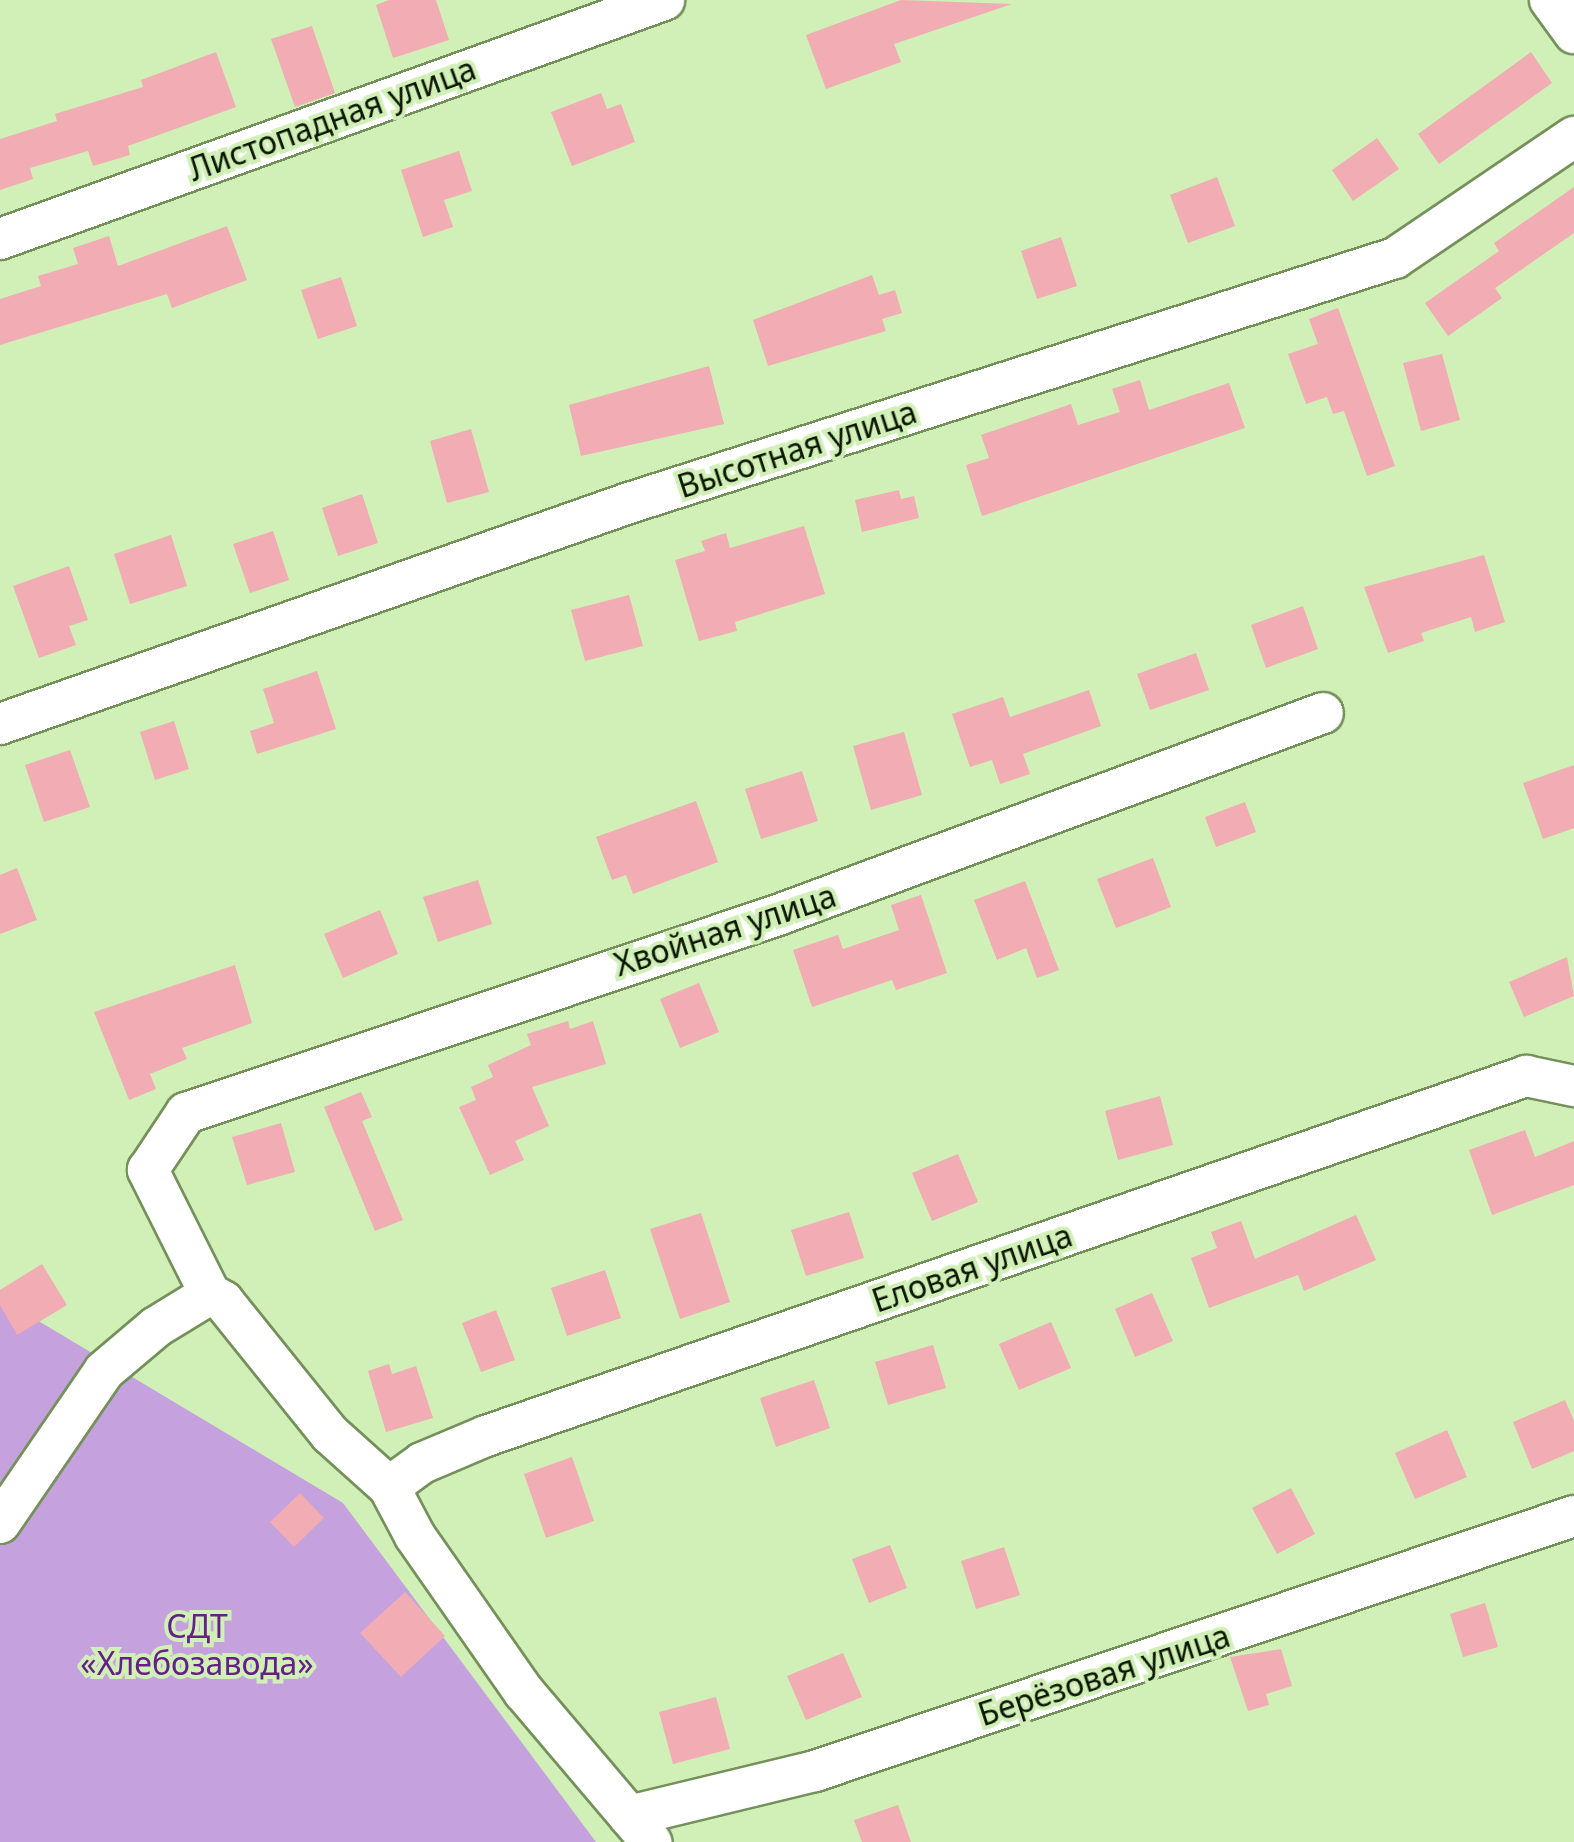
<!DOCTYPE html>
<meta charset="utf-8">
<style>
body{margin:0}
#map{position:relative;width:1574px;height:1842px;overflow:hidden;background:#d0f0b7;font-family:"Noto Sans",sans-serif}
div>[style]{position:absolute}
.green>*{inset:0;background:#c5a1dd}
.building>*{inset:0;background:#f1acb4}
.roads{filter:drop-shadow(2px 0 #74905b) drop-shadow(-2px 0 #74905b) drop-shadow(0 2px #74905b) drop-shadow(0 -2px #74905b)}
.minor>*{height:40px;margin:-20px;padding:0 20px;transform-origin:20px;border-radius:20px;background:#fff}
span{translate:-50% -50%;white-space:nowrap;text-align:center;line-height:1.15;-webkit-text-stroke:8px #d0f0b7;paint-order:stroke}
.street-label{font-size:32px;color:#0b1502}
.park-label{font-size:32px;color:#651f88}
</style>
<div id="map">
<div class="green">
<div style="clip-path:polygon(0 1298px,343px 1503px,596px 1842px,0 1842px)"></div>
</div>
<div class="building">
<div style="clip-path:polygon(389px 0,436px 0,449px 40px,393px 58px,376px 5px)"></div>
<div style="clip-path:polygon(901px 0,1012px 4px,894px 44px,901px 62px,826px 89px,806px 35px)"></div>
<div style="clip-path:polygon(312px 26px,335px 93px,295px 107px,271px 39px)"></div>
<div style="clip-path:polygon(216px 52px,236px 107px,128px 146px,130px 155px,93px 166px,88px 151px,30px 168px,33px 179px,0 190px,0 139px,57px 121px,55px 114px,143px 87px,141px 80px)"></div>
<div style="clip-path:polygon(1531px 52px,1552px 83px,1439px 164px,1418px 134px)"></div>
<div style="clip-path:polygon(601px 93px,607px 109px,621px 104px,635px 142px,572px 166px,551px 112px)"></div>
<div style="clip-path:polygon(1377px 138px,1399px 169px,1353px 201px,1332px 170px)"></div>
<div style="clip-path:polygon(459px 151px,472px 191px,444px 200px,453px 227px,423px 237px,401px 170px)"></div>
<div style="clip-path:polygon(1217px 177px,1235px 226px,1188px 243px,1170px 195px)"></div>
<div style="clip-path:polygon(1574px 187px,1574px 233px,1495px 288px,1502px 298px,1448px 336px,1425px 303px,1499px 251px,1494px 243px)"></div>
<div style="clip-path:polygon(227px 226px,247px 280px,172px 308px,167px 294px,0 345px,0 299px,41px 286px,38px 276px,78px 264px,73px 248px,109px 236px,118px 266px)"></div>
<div style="clip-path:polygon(1061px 237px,1077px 286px,1037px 299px,1021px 251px)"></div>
<div style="clip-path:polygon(872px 275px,879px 295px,895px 290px,902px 313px,882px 319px,886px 331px,768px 366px,753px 320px)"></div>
<div style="clip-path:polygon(341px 277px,357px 326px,318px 339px,301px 290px)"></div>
<div style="clip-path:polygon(1338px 308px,1395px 466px,1367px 476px,1344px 411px,1333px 414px,1327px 397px,1306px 404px,1288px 354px,1318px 344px,1309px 319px)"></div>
<div style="clip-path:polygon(1442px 354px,1460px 420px,1421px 431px,1403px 363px)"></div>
<div style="clip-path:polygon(709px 366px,724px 424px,581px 456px,569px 405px)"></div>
<div style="clip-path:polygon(1140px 380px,1149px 410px,1229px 383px,1245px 428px,982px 516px,966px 465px,989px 458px,981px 435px,1071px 404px,1078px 425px,1120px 412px,1112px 389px)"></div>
<div style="clip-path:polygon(471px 429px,489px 492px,447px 503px,430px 441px)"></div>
<div style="clip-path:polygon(899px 490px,901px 499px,914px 496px,919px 518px,862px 532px,855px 500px)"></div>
<div style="clip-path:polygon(362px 494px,378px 543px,338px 556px,322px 508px)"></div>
<div style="clip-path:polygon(804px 526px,825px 594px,735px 622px,737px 631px,699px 641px,675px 560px,705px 551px,701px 541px,726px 533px,730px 548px)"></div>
<div style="clip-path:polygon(273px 531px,289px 580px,250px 593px,233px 544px)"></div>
<div style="clip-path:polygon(171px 535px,187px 586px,130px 604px,114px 554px)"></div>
<div style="clip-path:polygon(1484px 555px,1505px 622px,1475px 632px,1471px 617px,1421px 633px,1424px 641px,1388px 653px,1364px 587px)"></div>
<div style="clip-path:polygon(69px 566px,88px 620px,69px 626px,76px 645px,39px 658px,13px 586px)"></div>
<div style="clip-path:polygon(629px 595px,643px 646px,585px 661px,571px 610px)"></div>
<div style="clip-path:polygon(1303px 606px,1318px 649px,1266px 668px,1251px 625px)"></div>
<div style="clip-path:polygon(1196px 653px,1209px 690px,1150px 710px,1137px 674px)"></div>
<div style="clip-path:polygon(317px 671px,336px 729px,257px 754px,250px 731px,274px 723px,263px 689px)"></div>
<div style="clip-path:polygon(1089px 690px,1101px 726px,1023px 754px,1030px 774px,1000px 784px,992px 760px,970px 767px,952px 714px,1003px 697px,1010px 717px)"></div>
<div style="clip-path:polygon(174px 721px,189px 769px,155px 780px,140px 732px)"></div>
<div style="clip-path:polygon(904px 732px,922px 795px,871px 810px,853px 746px)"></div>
<div style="clip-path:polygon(70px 750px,90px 807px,44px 822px,25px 765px)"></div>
<div style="clip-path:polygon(1574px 765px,1574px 828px,1543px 839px,1523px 783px)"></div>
<div style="clip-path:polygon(802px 771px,818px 821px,761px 839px,745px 789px)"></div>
<div style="clip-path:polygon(696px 801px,718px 862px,633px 894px,626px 875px,612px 880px,596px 837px)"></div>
<div style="clip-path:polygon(1245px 802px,1256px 832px,1216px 847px,1205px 817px)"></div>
<div style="clip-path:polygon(1153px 858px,1171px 907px,1116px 928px,1097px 879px)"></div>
<div style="clip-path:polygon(17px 868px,37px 920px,0 934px,0 875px)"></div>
<div style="clip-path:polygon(478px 880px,492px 924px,438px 942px,423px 897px)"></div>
<div style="clip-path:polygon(1025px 881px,1059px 970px,1037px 978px,1026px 948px,997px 960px,974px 900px)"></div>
<div style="clip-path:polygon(921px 895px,947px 973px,896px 990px,892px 980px,812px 1007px,793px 950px,838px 935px,843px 949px,899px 930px,891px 905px)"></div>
<div style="clip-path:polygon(380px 910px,398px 954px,343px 978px,324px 934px)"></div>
<div style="clip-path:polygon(1567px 957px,1574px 996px,1524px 1017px,1509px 982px)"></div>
<div style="clip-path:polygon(235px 965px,252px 1023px,182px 1048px,187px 1059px,150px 1074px,156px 1089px,129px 1100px,94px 1012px)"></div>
<div style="clip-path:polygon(699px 983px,719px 1032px,680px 1048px,660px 999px)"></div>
<div style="clip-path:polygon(568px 1021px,570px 1029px,593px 1021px,606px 1064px,532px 1087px,549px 1126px,515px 1141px,524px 1160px,490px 1175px,459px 1107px,476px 1100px,471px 1087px,493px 1077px,488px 1065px,531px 1045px,527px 1034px)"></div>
<div style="clip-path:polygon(361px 1092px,372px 1117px,362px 1121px,403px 1220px,375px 1231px,324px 1107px)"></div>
<div style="clip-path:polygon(1160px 1096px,1173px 1145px,1118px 1160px,1105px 1111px)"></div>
<div style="clip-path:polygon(281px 1123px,295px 1172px,247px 1185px,232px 1137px)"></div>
<div style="clip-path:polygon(1525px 1130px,1535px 1157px,1574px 1141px,1574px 1185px,1492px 1215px,1469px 1150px)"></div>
<div style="clip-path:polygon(958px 1154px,978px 1202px,932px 1221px,912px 1173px)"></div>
<div style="clip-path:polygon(849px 1212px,864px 1258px,806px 1276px,791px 1230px)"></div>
<div style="clip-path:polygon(701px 1213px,730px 1302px,680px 1319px,650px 1229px)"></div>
<div style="clip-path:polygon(1356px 1215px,1376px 1260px,1304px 1291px,1298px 1275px,1209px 1308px,1191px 1258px,1217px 1248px,1211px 1232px,1241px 1221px,1255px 1259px)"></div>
<div style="clip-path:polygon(42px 1264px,67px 1305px,17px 1335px,0 1305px,0 1290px)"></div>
<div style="clip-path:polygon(605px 1270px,621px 1318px,567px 1336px,551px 1288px)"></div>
<div style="clip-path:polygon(1152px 1293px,1173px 1341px,1135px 1357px,1115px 1309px)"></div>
<div style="clip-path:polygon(496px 1310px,515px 1360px,481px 1372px,462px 1323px)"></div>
<div style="clip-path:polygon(1051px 1322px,1071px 1368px,1019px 1390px,999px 1344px)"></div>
<div style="clip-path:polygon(933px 1345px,946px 1388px,888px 1405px,875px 1362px)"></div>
<div style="clip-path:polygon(389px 1364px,392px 1374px,416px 1366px,433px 1418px,386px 1432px,368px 1371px)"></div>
<div style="clip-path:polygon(814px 1380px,830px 1428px,776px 1447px,760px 1398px)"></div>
<div style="clip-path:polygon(1565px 1400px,1574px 1421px,1574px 1451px,1532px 1469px,1513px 1422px)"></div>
<div style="clip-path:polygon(1447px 1430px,1467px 1477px,1415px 1499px,1395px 1453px)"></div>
<div style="clip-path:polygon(572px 1457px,594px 1521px,546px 1538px,524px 1474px)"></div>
<div style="clip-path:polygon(1291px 1488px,1315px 1534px,1277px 1554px,1252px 1508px)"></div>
<div style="clip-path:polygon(300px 1493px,324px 1518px,294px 1547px,270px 1522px)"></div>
<div style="clip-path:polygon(890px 1545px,907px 1588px,869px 1603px,852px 1559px)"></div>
<div style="clip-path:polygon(1004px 1547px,1020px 1595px,976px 1609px,961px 1561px)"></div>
<div style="clip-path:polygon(405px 1592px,445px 1636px,401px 1677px,360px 1633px)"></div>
<div style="clip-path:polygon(1485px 1603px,1498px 1647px,1463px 1657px,1450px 1614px)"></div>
<div style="clip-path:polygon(1281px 1649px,1292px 1686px,1266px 1694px,1269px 1705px,1248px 1711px,1230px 1657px)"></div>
<div style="clip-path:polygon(843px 1653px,862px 1697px,806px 1720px,787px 1676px)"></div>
<div style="clip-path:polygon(716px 1697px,730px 1749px,673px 1764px,659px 1712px)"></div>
<div style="clip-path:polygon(898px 1805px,911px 1842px,862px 1842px,854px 1820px)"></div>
</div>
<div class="roads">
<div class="minor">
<div style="left:1550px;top:0;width:41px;rotate:54deg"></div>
<div style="left:0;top:239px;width:706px;rotate:-19.8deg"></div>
<div style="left:0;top:724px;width:667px;rotate:-19.36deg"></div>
<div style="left:629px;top:503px;width:804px;rotate:-17.74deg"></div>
<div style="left:1395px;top:258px;width:216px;rotate:-34.1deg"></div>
<div style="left:210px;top:1294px;width:15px;rotate:28deg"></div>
<div style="left:223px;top:1301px;width:171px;rotate:51.2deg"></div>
<div style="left:330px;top:1434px;width:79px;rotate:41.9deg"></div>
<div style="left:389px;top:1487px;width:55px;rotate:62deg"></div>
<div style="left:415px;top:1536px;width:190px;rotate:55.1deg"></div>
<div style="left:524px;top:1692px;width:197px;rotate:49.7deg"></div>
<div style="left:389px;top:1487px;width:41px;rotate:-36deg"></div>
<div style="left:422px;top:1463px;width:69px;rotate:-22.9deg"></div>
<div style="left:486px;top:1436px;width:1101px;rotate:-19.09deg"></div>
<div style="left:1526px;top:1076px;width:49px;rotate:11.8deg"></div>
<div style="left:0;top:1523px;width:184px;rotate:-55.6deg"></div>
<div style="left:104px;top:1371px;width:68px;rotate:-40.2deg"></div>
<div style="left:156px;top:1327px;width:63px;rotate:-31.4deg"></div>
<div style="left:210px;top:1294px;width:139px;rotate:-116.6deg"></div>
<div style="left:148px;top:1170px;width:69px;rotate:-56.3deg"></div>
<div style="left:186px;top:1113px;width:624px;rotate:-18.49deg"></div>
<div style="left:778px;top:915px;width:581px;rotate:-20.34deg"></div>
<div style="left:629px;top:1816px;width:191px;rotate:-13.6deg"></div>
<div style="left:815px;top:1771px;width:801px;rotate:-18.57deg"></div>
</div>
</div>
<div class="street-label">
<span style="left:332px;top:119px;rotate:-20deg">Листопадная улица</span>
<span style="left:797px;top:449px;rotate:-18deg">Высотная улица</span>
<span style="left:725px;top:930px;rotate:-18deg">Хвойная улица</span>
<span style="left:972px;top:1268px;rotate:-19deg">Еловая улица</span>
<span style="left:1104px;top:1675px;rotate:-18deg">Берёзовая улица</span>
</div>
<div class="park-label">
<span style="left:197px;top:1645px">СДТ<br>«Хлебозавода»</span>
</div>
</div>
